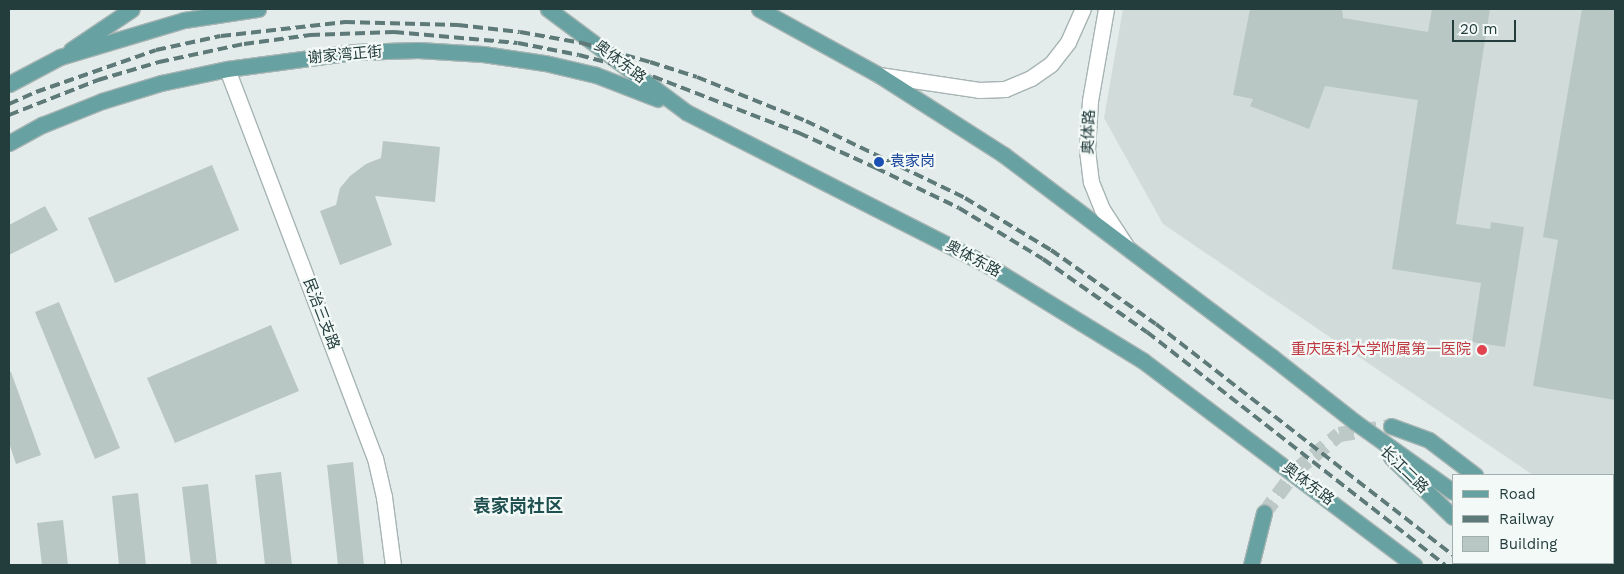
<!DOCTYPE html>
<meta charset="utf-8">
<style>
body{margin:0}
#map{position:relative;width:1624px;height:574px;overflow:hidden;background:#e3ecea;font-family:"Work Sans","Noto Sans SC",sans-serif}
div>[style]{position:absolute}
.built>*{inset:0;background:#d1dcda}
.building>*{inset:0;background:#b8c7c4}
.primary-tunnel>*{height:15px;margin-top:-7.5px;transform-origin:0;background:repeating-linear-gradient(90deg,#bdc9c7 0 15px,transparent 0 23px)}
.roads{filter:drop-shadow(1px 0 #a6b4b3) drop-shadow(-1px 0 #a6b4b3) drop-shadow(0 1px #a6b4b3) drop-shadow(0 -1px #a6b4b3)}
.street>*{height:15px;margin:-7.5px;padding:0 7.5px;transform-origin:7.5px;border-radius:7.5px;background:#fff}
.secondary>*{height:15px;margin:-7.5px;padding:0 7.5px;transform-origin:7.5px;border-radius:7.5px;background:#fff}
.primary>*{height:15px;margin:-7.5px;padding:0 7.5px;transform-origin:7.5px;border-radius:7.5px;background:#68a1a1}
.rail>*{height:4px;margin-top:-2px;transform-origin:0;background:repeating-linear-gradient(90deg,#5d7978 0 10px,transparent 0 15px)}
.dots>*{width:14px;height:14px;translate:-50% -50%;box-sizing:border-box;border:2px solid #f3f9f7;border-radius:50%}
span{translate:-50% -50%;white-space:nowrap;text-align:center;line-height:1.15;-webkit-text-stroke:4.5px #f3f9f7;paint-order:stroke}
.street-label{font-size:15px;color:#233d3d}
.transit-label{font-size:15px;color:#164399}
.left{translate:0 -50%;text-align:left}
.health-label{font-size:15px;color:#be3a42}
.right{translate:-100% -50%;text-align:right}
.quarter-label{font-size:18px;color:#1f4f4f;font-weight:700}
.frame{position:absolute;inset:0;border:10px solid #233d3d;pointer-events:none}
.legend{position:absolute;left:1452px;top:474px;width:162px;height:90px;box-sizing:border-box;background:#f3f9f7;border:1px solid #a0aead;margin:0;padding:6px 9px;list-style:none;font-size:15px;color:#233d3d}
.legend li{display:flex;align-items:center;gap:10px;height:25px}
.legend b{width:25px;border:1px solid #a0aead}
.scale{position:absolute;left:1452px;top:20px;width:64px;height:22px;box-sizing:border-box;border:2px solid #233d3d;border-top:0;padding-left:6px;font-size:15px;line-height:18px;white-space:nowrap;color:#233d3d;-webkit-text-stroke:4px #f3f9f7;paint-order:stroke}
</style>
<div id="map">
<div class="built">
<div style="clip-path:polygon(1123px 9px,1615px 9px,1615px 531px,1613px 530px,1613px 475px,1533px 475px,1163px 224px,1104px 118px)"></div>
</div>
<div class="building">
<div style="clip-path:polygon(1250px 9px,1342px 9px,1343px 18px,1428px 32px,1432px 9px,1490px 9px,1456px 224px,1490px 229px,1491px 222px,1524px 227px,1505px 347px,1472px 342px,1481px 283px,1392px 269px,1418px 100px,1325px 86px,1309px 129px,1250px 106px,1253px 99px,1233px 95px)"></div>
<div style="clip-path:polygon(1582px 9px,1615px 9px,1615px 400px,1533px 386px,1558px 240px,1543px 237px)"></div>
<div style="clip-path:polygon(383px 141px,440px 147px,435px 202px,375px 196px,392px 245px,340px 265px,320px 211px,336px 205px,340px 188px,350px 176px,366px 164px,381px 158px)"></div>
<div style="clip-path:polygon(212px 165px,239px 230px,115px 283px,88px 218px)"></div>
<div style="clip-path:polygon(45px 206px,58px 230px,9px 255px,9px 225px)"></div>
<div style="clip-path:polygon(59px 302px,120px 448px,95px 459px,35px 312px)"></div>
<div style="clip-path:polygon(271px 325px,299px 391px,175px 443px,147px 378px)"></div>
<div style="clip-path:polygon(9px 372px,11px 372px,41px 455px,16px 464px,9px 443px)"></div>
<div style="clip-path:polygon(353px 462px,364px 565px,338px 565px,327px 465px)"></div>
<div style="clip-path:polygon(281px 472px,292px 565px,265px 565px,255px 475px)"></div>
<div style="clip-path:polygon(208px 484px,217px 565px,191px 565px,182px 487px)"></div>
<div style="clip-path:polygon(138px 493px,146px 565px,119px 565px,112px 496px)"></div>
<div style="clip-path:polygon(63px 520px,68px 565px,42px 565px,37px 523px)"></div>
</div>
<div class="primary-tunnel">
<div style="left:1264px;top:513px;width:54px;rotate:-53.3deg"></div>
<div style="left:1296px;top:470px;width:56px;rotate:-39.9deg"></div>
<div style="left:1339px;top:434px;width:53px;rotate:-8.7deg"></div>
</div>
<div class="roads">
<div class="street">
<div style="left:227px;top:69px;width:416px;rotate:69.2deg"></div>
<div style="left:375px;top:458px;width:40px;rotate:77deg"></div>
<div style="left:384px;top:497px;width:69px;rotate:82.5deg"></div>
</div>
<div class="secondary">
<div style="left:1106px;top:9px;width:93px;rotate:99.9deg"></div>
<div style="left:1090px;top:101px;width:49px;rotate:93.5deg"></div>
<div style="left:1087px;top:150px;width:32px;rotate:83deg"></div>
<div style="left:1091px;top:182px;width:29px;rotate:68deg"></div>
<div style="left:1102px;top:209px;width:44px;rotate:57deg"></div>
<div style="left:879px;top:75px;width:101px;rotate:8.5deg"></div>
<div style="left:979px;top:90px;width:26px;rotate:-2deg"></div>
<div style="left:1005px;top:89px;width:28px;rotate:-23deg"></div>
<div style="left:1031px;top:78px;width:24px;rotate:-35deg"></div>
<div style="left:1051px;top:64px;width:28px;rotate:-52deg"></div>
<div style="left:1068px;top:42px;width:36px;rotate:-66deg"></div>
</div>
<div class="primary">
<div style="left:548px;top:9px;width:172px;rotate:36.7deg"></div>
<div style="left:686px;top:112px;width:340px;rotate:26.9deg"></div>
<div style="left:989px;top:266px;width:180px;rotate:31.6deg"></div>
<div style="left:1142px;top:360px;width:341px;rotate:37deg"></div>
<div style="left:759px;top:9px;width:137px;rotate:28.8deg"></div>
<div style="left:879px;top:75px;width:148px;rotate:32.6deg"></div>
<div style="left:1004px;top:155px;width:336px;rotate:37deg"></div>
<div style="left:1272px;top:357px;width:105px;rotate:38.1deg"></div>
<div style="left:1355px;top:422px;width:120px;rotate:35.5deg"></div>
<div style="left:71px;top:50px;width:73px;rotate:-33.9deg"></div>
<div style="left:9px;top:84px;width:58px;rotate:-27.9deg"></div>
<div style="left:60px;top:57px;width:129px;rotate:-16.6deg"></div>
<div style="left:184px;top:20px;width:75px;rotate:-8.5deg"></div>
<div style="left:9px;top:143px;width:38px;rotate:-29deg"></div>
<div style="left:42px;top:125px;width:65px;rotate:-21.8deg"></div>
<div style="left:102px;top:101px;width:62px;rotate:-17deg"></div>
<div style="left:161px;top:83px;width:67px;rotate:-12deg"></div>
<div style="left:227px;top:69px;width:128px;rotate:-7.6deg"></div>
<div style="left:354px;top:52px;width:64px;rotate:-1.8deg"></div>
<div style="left:418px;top:50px;width:65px;rotate:3.5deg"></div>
<div style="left:483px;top:54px;width:63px;rotate:8.3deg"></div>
<div style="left:545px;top:63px;width:52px;rotate:13.2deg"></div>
<div style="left:596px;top:75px;width:66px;rotate:21.2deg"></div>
<div style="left:1391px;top:426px;width:40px;rotate:20.2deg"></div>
<div style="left:1429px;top:440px;width:58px;rotate:37.3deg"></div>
<div style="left:1391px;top:457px;width:86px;rotate:44.1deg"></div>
<div style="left:1506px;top:563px;width:4px;rotate:34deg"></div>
<div style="left:1550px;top:563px;width:4px;rotate:27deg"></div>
<div style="left:1592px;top:563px;width:4px;rotate:27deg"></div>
<div style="left:1251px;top:565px;width:54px;rotate:-76deg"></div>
</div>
</div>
<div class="rail">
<div style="left:9px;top:104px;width:30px;rotate:-24deg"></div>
<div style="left:36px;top:92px;width:127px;rotate:-19.3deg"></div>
<div style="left:156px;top:50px;width:66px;rotate:-12.2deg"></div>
<div style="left:221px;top:36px;width:125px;rotate:-6.4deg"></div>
<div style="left:345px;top:22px;width:113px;rotate:1.5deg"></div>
<div style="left:458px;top:25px;width:62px;rotate:6.4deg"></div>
<div style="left:520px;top:32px;width:63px;rotate:10.1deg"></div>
<div style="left:582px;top:43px;width:71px;rotate:15.6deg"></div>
<div style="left:650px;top:62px;width:49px;rotate:17.7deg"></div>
<div style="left:697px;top:77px;width:118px;rotate:22deg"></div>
<div style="left:806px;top:121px;width:177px;rotate:25.8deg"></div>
<div style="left:965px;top:198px;width:100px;rotate:31.2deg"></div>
<div style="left:1051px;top:250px;width:128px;rotate:35.2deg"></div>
<div style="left:1156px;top:324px;width:376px;rotate:37.9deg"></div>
<div style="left:9px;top:115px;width:96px;rotate:-21.5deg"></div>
<div style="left:98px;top:80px;width:64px;rotate:-16.4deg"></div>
<div style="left:159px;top:62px;width:87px;rotate:-12deg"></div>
<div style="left:244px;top:44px;width:67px;rotate:-7.8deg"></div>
<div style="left:310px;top:35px;width:84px;rotate:-2deg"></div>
<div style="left:394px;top:32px;width:124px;rotate:5.1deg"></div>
<div style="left:518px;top:43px;width:62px;rotate:11.1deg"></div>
<div style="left:579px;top:55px;width:62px;rotate:14.9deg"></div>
<div style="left:639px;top:71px;width:172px;rotate:21.2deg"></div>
<div style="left:799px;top:133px;width:85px;rotate:24.4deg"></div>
<div style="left:876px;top:168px;width:92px;rotate:25.7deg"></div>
<div style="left:959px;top:208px;width:98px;rotate:31.3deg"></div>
<div style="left:1043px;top:259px;width:127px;rotate:35.1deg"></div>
<div style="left:1147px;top:332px;width:378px;rotate:38deg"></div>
<div style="left:1463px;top:563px;width:4px;rotate:34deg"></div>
</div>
<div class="dots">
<div style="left:879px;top:162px;background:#1a4fb4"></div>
<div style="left:1482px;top:350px;background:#e0444e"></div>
</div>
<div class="street-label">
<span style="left:345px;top:55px;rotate:-5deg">谢家湾正街</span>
<span style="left:620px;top:62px;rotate:37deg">奥体东路</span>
<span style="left:1089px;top:132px;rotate:-88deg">奥体路</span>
<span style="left:973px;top:259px;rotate:28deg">奥体东路</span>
<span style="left:321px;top:314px;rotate:69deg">民治三支路</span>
<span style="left:1404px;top:470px;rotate:44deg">长江二路</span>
<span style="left:1308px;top:484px;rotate:37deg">奥体东路</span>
</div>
<div class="transit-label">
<span class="left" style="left:890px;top:162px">袁家岗</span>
</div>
<div class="health-label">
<span class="right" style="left:1471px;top:350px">重庆医科大学附属第一医院</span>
</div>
<div class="quarter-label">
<span style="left:518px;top:506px">袁家岗社区</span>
</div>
<div class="frame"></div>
<ul class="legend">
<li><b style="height:6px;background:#68a1a1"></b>Road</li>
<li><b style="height:6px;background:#5d7978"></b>Railway</li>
<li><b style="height:14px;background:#b8c7c4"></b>Building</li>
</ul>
<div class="scale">20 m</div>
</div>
